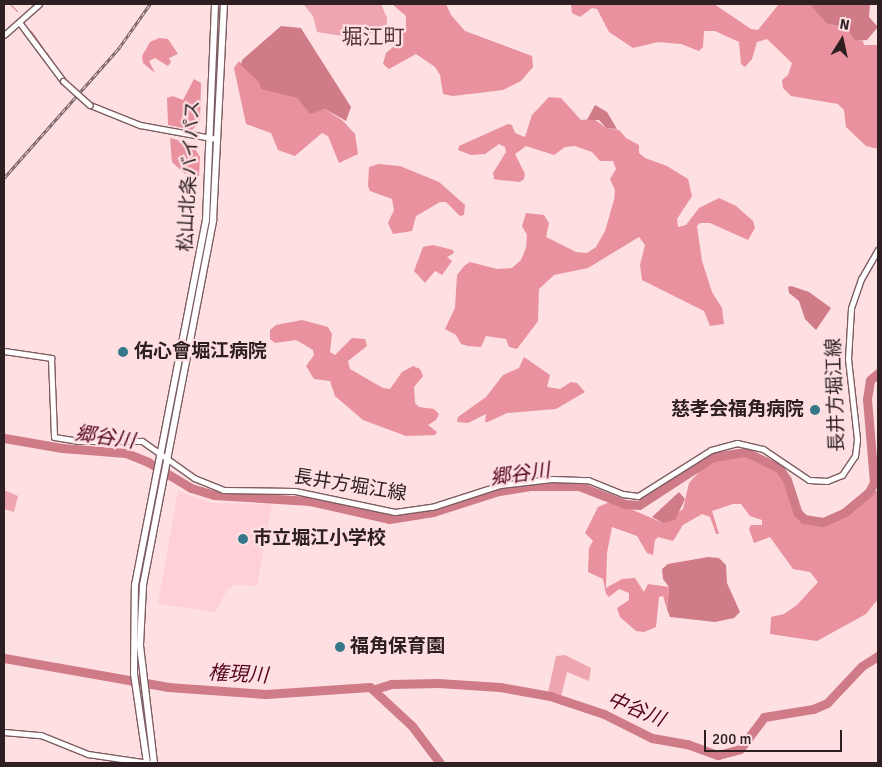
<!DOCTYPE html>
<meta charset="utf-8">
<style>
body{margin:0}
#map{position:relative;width:882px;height:767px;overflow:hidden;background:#fedfe2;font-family:Signika,"Noto Sans JP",sans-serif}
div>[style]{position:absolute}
.built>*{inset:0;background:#ffd0d6}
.green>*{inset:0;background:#efa5af}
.forest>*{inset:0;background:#e9919e}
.water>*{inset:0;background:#d07b88}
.stream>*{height:1px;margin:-0.5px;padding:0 0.5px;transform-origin:0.5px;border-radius:0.5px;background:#d07b88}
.river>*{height:9px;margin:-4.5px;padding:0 4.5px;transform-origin:4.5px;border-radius:4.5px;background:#d07b88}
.roads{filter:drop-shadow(1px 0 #7d5d61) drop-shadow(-1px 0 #7d5d61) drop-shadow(0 1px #7d5d61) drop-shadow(0 -1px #7d5d61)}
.tertiary>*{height:4.5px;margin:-2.25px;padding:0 2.25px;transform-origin:2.25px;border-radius:2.25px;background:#fff}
.secondary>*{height:5px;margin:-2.5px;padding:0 2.5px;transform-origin:2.5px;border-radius:2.5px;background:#fff}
.trunk>*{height:6px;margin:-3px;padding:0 3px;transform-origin:3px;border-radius:3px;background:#fff}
.rail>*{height:3px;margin-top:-1.5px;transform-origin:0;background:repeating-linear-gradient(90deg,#fedfe2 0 4px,#6e5b5d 0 8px);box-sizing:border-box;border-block:1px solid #6e5b5d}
.bridges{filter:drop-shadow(1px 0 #7d5d61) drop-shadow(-1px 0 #7d5d61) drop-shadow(0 1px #7d5d61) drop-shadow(0 -1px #7d5d61)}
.secondary-bridge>*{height:5px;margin:-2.5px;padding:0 2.5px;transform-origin:2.5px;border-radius:2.5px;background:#fff}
.dots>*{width:14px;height:14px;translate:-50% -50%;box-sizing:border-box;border:2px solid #fedfe2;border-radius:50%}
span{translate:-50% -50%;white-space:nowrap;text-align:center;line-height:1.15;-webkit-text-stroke:4.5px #fedfe2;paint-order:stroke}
.street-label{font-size:19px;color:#2e2022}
.poi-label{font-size:19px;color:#2e2022;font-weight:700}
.left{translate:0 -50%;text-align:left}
.right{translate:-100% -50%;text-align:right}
.water-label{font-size:20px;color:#54051e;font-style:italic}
.quarter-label{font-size:21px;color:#55373b}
.frame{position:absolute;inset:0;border:5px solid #2e2022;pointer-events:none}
.north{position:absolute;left:817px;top:15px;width:50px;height:50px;-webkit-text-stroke:4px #fedfe2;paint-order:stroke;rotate:10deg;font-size:14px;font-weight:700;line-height:20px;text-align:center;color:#2e2022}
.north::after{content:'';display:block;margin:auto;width:18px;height:22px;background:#2e2022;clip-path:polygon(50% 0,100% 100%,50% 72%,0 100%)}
.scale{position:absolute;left:704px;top:730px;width:138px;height:22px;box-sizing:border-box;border:2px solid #2e2022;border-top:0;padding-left:6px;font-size:15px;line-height:18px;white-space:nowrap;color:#2e2022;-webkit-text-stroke:4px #fedfe2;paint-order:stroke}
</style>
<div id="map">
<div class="built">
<div style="clip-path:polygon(178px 491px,211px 503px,272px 504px,257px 586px,235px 585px,227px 590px,215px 612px,158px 604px)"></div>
</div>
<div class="green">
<div style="clip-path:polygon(381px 4px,387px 18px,387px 24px,361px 39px,317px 32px,313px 16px,304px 5px)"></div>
<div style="clip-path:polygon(4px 490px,18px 496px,14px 512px,4px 509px)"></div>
<div style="clip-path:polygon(565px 655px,591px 668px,589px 681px,567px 672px,561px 697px,548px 692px,556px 656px)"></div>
</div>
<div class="forest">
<div style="clip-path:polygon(392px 4px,446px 4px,451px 15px,465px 31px,532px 56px,533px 67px,521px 81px,503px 90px,453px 96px,443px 94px,440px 75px,435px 67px,416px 54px,389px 69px,383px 64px,386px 53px,398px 43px,406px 25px,406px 16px)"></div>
<div style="clip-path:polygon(571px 4px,714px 4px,751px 29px,758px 30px,779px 4px,810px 4px,832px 25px,847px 29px,855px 41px,863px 41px,864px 45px,878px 45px,878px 149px,866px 146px,846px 127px,844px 110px,838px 104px,791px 96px,783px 88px,782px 80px,788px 75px,792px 63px,767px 39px,757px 42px,752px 59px,745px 67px,741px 64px,739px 42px,715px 31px,704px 31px,703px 47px,699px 51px,681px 44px,658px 42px,633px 48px,609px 32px,597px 9px,592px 8px,580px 17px,572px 13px)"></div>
<div style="clip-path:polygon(159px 38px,168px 39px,178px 54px,169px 58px,171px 62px,168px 66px,155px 58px,149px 61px,155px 73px,143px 63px,142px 56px,150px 42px)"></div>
<div style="clip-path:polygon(239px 61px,267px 89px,297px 98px,310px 113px,325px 109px,343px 121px,355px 134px,358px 154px,339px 163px,328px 136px,322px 133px,295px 156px,278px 150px,271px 133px,246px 124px,234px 68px)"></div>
<div style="clip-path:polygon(194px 79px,201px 83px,200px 122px,192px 130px,168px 125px,167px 98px,173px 96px,183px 100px)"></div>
<div style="clip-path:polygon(549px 97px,561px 98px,581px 120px,594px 119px,606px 128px,619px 130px,626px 138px,639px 145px,639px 153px,645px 158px,667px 166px,688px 179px,692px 196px,677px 219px,678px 227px,686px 225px,699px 208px,719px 198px,736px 206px,753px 221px,755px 228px,748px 240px,710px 223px,700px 223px,697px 226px,702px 261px,712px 292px,722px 308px,724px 324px,710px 326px,704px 311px,642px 280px,640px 265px,645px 245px,639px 237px,588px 268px,554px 275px,539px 289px,538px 321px,517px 349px,509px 347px,506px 339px,486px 336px,481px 347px,468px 346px,461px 344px,456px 335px,445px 329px,455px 308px,457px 275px,464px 266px,470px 262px,497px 269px,512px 268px,521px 260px,526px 248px,527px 235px,522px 226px,526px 213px,544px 215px,549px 223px,546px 237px,576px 252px,587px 253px,596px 247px,605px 231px,614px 200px,615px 190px,610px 179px,616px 169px,613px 161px,600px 161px,592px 152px,575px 146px,565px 147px,554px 155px,526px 146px,515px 154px,525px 174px,524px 179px,520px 182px,499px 180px,494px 179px,493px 173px,506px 152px,505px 147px,499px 144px,485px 154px,471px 155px,458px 150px,459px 146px,508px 124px,512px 125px,515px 133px,525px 137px,532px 115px)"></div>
<div style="clip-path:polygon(170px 138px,192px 144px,200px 157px,199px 176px,185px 174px,172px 162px)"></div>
<div style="clip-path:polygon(378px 164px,400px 166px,439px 182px,465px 205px,464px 215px,460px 216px,446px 202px,440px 202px,416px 216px,412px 231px,393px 234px,388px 223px,394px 210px,392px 199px,370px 191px,368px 186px,369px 167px)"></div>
<div style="clip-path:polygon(433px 245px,453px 250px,454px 253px,447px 257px,452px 261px,442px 275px,435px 271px,425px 283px,414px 271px,423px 247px)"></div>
<div style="clip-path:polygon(302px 320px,328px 327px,332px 334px,330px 352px,335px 355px,352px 338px,365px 339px,367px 346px,348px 361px,350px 369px,383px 388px,390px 389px,402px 372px,413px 366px,420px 369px,423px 376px,414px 387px,415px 403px,419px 407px,434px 409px,439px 414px,436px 420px,428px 425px,437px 432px,435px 435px,406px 436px,363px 420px,335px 396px,330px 381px,314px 379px,306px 366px,314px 355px,313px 350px,296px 340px,275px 343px,270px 339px,270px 330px,276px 325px)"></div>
<div style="clip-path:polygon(524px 357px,550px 375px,547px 387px,560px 389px,571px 382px,577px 383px,585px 392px,556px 409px,507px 413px,488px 422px,485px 422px,486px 414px,468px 423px,457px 422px,458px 417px,486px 397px,503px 375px,519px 368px)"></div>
<div style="clip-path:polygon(733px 450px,763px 456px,779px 466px,789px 477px,798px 511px,804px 517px,822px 520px,843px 512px,869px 490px,878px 491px,878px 599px,866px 614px,817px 641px,770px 634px,771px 617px,784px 614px,797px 605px,818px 582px,810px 572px,793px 569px,770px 537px,754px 543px,749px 529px,751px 525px,762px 525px,762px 520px,750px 516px,741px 504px,733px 504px,712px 511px,719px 534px,716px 534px,710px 517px,702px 514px,683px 525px,673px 541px,658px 537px,655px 540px,653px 555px,647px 553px,637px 536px,612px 527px,607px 553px,606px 588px,622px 579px,635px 578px,644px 592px,648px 584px,669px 587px,667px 609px,663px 596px,659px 597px,656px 627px,644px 632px,636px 631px,620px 617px,617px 608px,629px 600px,629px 593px,619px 589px,609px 597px,606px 594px,603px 579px,588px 572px,589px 548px,593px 541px,585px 533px,598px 507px,612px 501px,663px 523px,683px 509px,689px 483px,700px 471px,700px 464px)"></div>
</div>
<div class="water">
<div style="clip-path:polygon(810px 4px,870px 4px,869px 17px,878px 27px,867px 40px,855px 41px,847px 29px,826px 23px)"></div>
<div style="clip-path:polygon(281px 26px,301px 28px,304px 33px,351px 107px,346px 121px,325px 109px,310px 114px,297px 98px,261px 89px,259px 82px,241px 65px,242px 60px)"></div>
<div style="clip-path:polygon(595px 105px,607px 112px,617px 129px,606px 128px,599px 120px,587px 120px)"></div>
<div style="clip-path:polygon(791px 286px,809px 292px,831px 308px,816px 330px,805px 319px,799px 301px,789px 293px,788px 287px)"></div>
<div style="clip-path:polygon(679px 492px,685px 499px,675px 520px,663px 523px,652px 517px)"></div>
<div style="clip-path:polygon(708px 557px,719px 558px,726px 565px,727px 583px,740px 612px,734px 618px,715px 622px,670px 617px,667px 609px,669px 587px,663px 579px,662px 569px,668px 564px)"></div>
</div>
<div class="stream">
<div style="left:10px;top:4px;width:10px;rotate:45deg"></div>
<div style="left:31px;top:31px;width:21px;rotate:55deg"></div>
<div style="left:46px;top:52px;width:11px;rotate:56deg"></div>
</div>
<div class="river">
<div style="left:4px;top:438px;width:59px;rotate:9.8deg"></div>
<div style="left:62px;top:448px;width:64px;rotate:4.5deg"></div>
<div style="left:126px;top:453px;width:24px;rotate:22deg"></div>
<div style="left:148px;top:462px;width:50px;rotate:31.2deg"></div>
<div style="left:191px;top:488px;width:24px;rotate:17deg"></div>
<div style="left:214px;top:495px;width:96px;rotate:3.6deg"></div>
<div style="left:310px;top:501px;width:81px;rotate:12.8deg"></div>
<div style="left:389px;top:519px;width:45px;rotate:-9deg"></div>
<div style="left:433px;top:512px;width:69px;rotate:-17.7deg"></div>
<div style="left:499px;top:491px;width:30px;rotate:-9deg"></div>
<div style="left:529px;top:486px;width:50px"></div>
<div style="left:579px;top:486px;width:49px;rotate:21.4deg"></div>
<div style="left:625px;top:504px;width:14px;rotate:4deg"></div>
<div style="left:639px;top:505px;width:88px;rotate:-33deg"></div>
<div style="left:713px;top:457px;width:33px;rotate:-9deg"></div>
<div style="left:746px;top:452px;width:37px;rotate:26deg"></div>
<div style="left:779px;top:468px;width:14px;rotate:56deg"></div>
<div style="left:787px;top:480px;width:35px;rotate:72deg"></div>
<div style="left:798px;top:513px;width:8px;rotate:45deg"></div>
<div style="left:804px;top:519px;width:19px;rotate:9deg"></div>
<div style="left:823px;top:522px;width:24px;rotate:-24deg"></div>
<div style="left:845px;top:512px;width:31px;rotate:-40deg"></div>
<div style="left:869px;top:492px;width:11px;rotate:-63deg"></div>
<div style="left:874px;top:482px;width:83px;rotate:-94.8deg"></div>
<div style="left:867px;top:399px;width:19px;rotate:-81deg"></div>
<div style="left:870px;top:380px;width:11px;rotate:-41deg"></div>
<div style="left:4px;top:658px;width:167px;rotate:10deg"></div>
<div style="left:168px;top:687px;width:98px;rotate:4.1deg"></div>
<div style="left:266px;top:694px;width:104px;rotate:-3.9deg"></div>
<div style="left:370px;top:687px;width:57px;rotate:42.9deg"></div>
<div style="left:412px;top:726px;width:46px;rotate:52.9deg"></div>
<div style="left:375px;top:689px;width:17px;rotate:-17deg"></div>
<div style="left:391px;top:684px;width:47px;rotate:-1.2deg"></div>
<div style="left:438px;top:683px;width:62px;rotate:3.7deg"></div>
<div style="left:500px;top:687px;width:51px;rotate:10.2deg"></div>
<div style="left:550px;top:696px;width:57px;rotate:18.4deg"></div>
<div style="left:604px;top:714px;width:54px;rotate:26.6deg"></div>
<div style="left:652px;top:738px;width:36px;rotate:10deg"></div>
<div style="left:687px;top:744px;width:33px;rotate:20deg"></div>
<div style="left:718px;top:755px;width:23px;rotate:-15deg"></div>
<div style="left:740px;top:749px;width:40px;rotate:-53deg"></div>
<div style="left:764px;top:717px;width:50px;rotate:-9.3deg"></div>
<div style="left:813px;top:709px;width:15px;rotate:-23deg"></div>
<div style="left:827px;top:703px;width:51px;rotate:-46.6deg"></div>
<div style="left:862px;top:666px;width:19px;rotate:-32deg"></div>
</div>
<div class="roads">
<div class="tertiary">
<div style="left:4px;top:732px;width:37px;rotate:5deg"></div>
<div style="left:41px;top:735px;width:51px;rotate:22deg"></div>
<div style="left:88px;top:754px;width:63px;rotate:8.3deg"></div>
</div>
<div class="secondary">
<div style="left:19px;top:22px;width:74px;rotate:53.3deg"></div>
<div style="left:4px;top:35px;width:47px;rotate:-41.5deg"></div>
<div style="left:90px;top:105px;width:54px;rotate:21.8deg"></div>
<div style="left:140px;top:125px;width:78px;rotate:10.3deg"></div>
<div style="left:4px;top:351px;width:48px;rotate:8.5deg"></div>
<div style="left:51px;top:358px;width:79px;rotate:87.8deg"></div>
<div style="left:54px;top:437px;width:24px;rotate:9deg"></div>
<div style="left:78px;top:441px;width:64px"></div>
<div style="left:142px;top:441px;width:64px;rotate:35.4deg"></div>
<div style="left:194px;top:478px;width:31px;rotate:22deg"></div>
<div style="left:223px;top:490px;width:72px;rotate:0.8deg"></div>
<div style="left:295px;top:491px;width:102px;rotate:11.9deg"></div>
<div style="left:395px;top:512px;width:37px;rotate:-8deg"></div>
<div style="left:432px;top:507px;width:71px;rotate:-17.9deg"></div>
<div style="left:500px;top:485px;width:52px;rotate:-6.6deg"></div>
<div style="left:552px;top:479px;width:36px;rotate:2deg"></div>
<div style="left:588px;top:480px;width:38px;rotate:22deg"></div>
<div style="left:623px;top:494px;width:15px;rotate:8deg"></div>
<div style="left:638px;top:496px;width:86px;rotate:-32.2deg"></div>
<div style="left:711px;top:450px;width:27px;rotate:-15deg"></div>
<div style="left:737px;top:443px;width:27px;rotate:13deg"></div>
<div style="left:763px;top:449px;width:55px;rotate:34deg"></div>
<div style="left:809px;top:480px;width:18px;rotate:3deg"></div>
<div style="left:827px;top:481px;width:16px;rotate:-22deg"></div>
<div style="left:842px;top:475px;width:23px;rotate:-56deg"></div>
<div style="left:855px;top:456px;width:17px;rotate:-83deg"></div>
<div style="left:857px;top:439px;width:81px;rotate:-96.4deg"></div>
<div style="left:848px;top:359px;width:51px;rotate:-86.6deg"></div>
<div style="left:851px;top:308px;width:31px;rotate:-71deg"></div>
<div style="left:861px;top:279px;width:34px;rotate:-60deg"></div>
</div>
<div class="trunk">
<div style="left:147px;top:763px;width:90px;rotate:-98.3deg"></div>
<div style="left:134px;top:674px;width:89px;rotate:-89.4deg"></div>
<div style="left:135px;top:585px;width:372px;rotate:-79deg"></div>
<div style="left:206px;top:220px;width:216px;rotate:-87.6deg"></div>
<div style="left:154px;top:763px;width:119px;rotate:-96.8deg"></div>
<div style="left:140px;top:645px;width:60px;rotate:-87.1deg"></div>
<div style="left:143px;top:585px;width:372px;rotate:-79.1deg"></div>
<div style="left:213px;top:220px;width:216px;rotate:-87.1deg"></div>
</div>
</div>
<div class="rail">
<div style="left:4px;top:178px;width:174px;rotate:-48.5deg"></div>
<div style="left:119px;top:48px;width:54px;rotate:-54.8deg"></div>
</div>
<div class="bridges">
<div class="secondary-bridge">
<div style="left:63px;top:81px;width:36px;rotate:42deg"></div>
</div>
</div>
<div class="dots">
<div style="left:123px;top:352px;background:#36778a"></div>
<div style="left:815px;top:410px;background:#36778a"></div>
<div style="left:243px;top:539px;background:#36778a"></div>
<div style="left:340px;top:647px;background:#36778a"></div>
</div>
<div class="street-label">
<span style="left:190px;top:176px;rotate:-87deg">松山北条バイパス</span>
<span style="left:836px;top:395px;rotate:-92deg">長井方堀江線</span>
<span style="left:350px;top:486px;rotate:9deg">長井方堀江線</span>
</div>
<div class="poi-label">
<span class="left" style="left:134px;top:352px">佑心會堀江病院</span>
<span class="right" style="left:804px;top:410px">慈孝会福角病院</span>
<span class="left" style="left:253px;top:539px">市立堀江小学校</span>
<span class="left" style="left:350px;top:647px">福角保育園</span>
</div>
<div class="water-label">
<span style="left:105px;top:437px;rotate:8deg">郷谷川</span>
<span style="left:520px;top:474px;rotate:-8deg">郷谷川</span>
<span style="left:238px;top:674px;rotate:3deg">権現川</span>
<span style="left:636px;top:709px;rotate:22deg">中谷川</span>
</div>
<div class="quarter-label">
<span style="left:373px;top:37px">堀江町</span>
</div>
<div class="frame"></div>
<div class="north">N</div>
<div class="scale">200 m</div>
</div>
